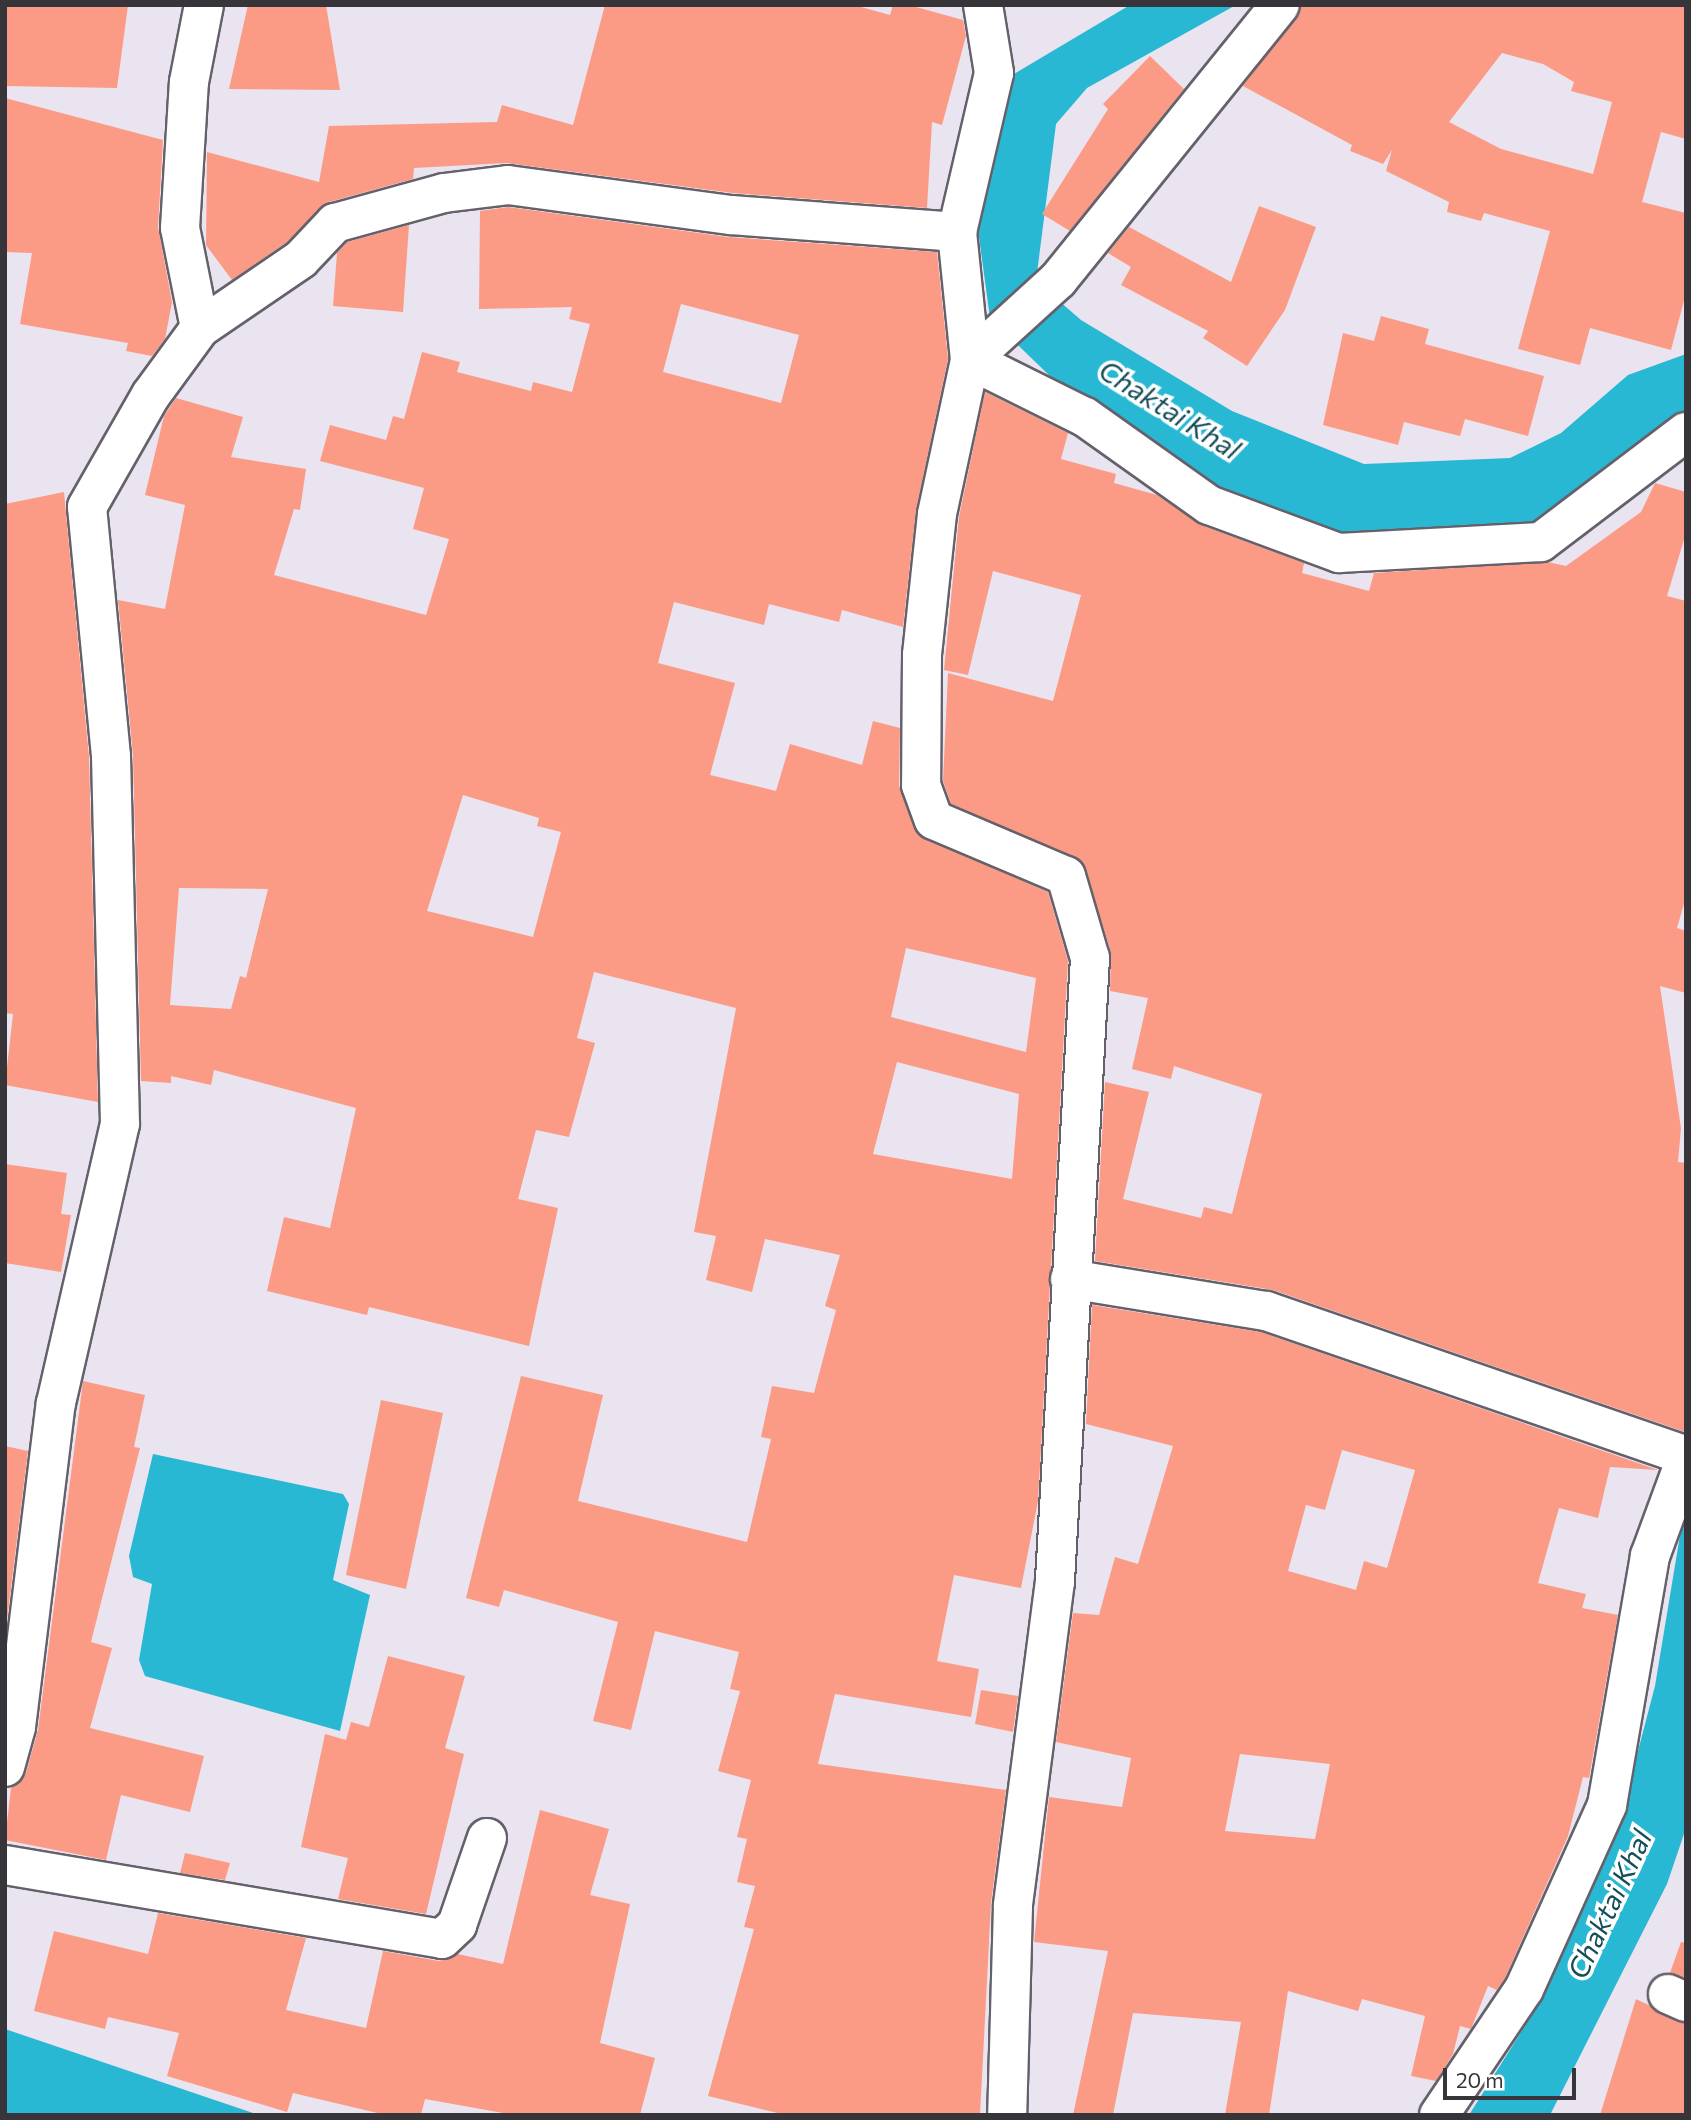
<!DOCTYPE html>
<style>
body{margin:0}
#map{position:relative;width:1691px;height:2120px;overflow:hidden;background:#e9e4f0;font-family:Commissioner,sans-serif}
div>[style]{position:absolute}
.water>*{inset:0;background:#28b8d3}
.building>*{inset:0;background:#fb9b85}
.roads{filter:drop-shadow(2px 0 #65616b) drop-shadow(-2px 0 #65616b) drop-shadow(0 2px #65616b) drop-shadow(0 -2px #65616b)}
.street>*{height:38px;margin:-19px;padding:0 19px;transform-origin:19px;border-radius:19px;background:#fff}
span{translate:-50% -50%;white-space:nowrap;text-align:center;line-height:1.15;-webkit-text-stroke:7px #fff;paint-order:stroke}
.water-label{font-size:28px;color:#154e5a;font-style:italic}
.frame{position:absolute;inset:0;border:7px solid #373539;pointer-events:none}
.scale{position:absolute;left:1443px;top:2068px;width:133px;height:32px;box-sizing:border-box;border:4px solid #373539;border-top:0;padding-left:9px;font-size:21px;line-height:24px;white-space:nowrap;color:#373539;-webkit-text-stroke:5px #fff;paint-order:stroke}
</style>
<div id="map">
<div class="water">
<div style="clip-path:polygon(1130px 5px,1236px 5px,1087px 88px,1056px 124px,1036px 281px,1081px 320px,1232px 411px,1364px 464px,1510px 458px,1561px 433px,1628px 375px,1686px 354px,1686px 415px,1533px 526px,1338px 536px,1235px 498px,1053px 379px,990px 318px,973px 193px,996px 98px,1014px 74px)"></div>
<div style="clip-path:polygon(153px 1454px,343px 1494px,349px 1504px,333px 1580px,370px 1595px,340px 1731px,145px 1676px,139px 1660px,152px 1584px,133px 1577px,129px 1556px)"></div>
<div style="clip-path:polygon(1686px 1499px,1686px 1828px,1667px 1884px,1550px 2115px,1469px 2115px,1535px 2010px,1622px 1812px,1655px 1686px)"></div>
<div style="clip-path:polygon(5px 2029px,259px 2115px,5px 2115px)"></div>
</div>
<div class="building">
<div style="clip-path:polygon(5px 5px,128px 5px,117px 88px,5px 86px)"></div>
<div style="clip-path:polygon(248px 5px,326px 5px,340px 90px,229px 89px)"></div>
<div style="clip-path:polygon(605px 5px,854px 5px,890px 15px,893px 5px,909px 5px,963px 20px,966px 36px,942px 125px,932px 122px,927px 208px,733px 193px,506px 163px,414px 168px,413px 179px,329px 202px,287px 242px,232px 280px,206px 245px,207px 152px,319px 182px,329px 126px,497px 122px,502px 105px,573px 125px)"></div>
<div style="clip-path:polygon(evenodd,1301px 5px,1686px 5px,1686px 139px,1661px 132px,1642px 202px,1686px 213px,1686px 293px,1671px 350px,1590px 328px,1580px 365px,1518px 349px,1550px 231px,1484px 213px,1481px 221px,1447px 212px,1449px 202px,1386px 171px,1392px 150px,1383px 164px,1350px 151px,1352px 145px,1243px 86px,1301px 5px,1502px 53px,1543px 64px,1574px 82px,1571px 91px,1612px 102px,1593px 174px,1501px 149px,1449px 122px,1502px 53px)"></div>
<div style="clip-path:polygon(1150px 56px,1184px 89px,1070px 231px,1042px 214px,1108px 109px,1103px 104px)"></div>
<div style="clip-path:polygon(5px 98px,163px 140px,158px 227px,172px 302px,165px 339px,152px 356px,126px 351px,128px 343px,20px 324px,32px 253px,5px 252px)"></div>
<div style="clip-path:polygon(1259px 206px,1316px 227px,1285px 310px,1247px 366px,1203px 338px,1208px 331px,1121px 285px,1131px 267px,1108px 253px,1129px 227px,1231px 282px)"></div>
<div style="clip-path:polygon(evenodd,508px 207px,728px 237px,937px 252px,948px 359px,916px 510px,903px 627px,842px 610px,839px 622px,769px 604px,764px 625px,674px 602px,658px 663px,735px 683px,710px 775px,776px 791px,790px 744px,862px 765px,873px 721px,900px 728px,899px 785px,918px 835px,1048px 892px,1068px 961px,1038px 1501px,1021px 1588px,954px 1575px,937px 1661px,979px 1669px,971px 1717px,835px 1694px,818px 1764px,1006px 1790px,991px 1903px,980px 2115px,786px 2115px,708px 2096px,754px 1929px,744px 1927px,755px 1886px,737px 1882px,747px 1839px,737px 1837px,751px 1780px,718px 1771px,740px 1691px,730px 1689px,739px 1652px,655px 1631px,631px 1730px,593px 1721px,618px 1622px,504px 1590px,499px 1607px,466px 1598px,521px 1376px,603px 1395px,578px 1501px,747px 1542px,771px 1439px,761px 1437px,772px 1386px,814px 1393px,836px 1310px,825px 1306px,840px 1255px,765px 1239px,752px 1292px,706px 1280px,716px 1236px,694px 1232px,736px 1008px,594px 972px,577px 1038px,595px 1043px,569px 1137px,536px 1130px,518px 1199px,558px 1208px,529px 1346px,369px 1307px,367px 1315px,267px 1291px,284px 1217px,330px 1228px,356px 1108px,214px 1070px,211px 1085px,171px 1076px,171px 1083px,141px 1081px,133px 755px,118px 600px,165px 609px,185px 505px,145px 495px,164px 416px,176px 398px,243px 417px,231px 457px,306px 469px,300px 510px,294px 509px,274px 575px,426px 615px,449px 539px,413px 529px,424px 488px,320px 461px,330px 425px,386px 440px,393px 416px,404px 419px,422px 352px,460px 362px,457px 372px,531px 391px,533px 382px,572px 392px,590px 324px,569px 319px,572px 307px,479px 309px,480px 211px,508px 207px,681px 304px,799px 335px,781px 403px,663px 372px,681px 304px,508px 207px,463px 795px,539px 818px,537px 826px,561px 832px,533px 937px,427px 911px,463px 795px,508px 207px,179px 888px,268px 889px,246px 978px,240px 976px,231px 1009px,170px 1005px,179px 888px,508px 207px,906px 948px,1036px 978px,1026px 1052px,891px 1017px,906px 948px,508px 207px,897px 1062px,1019px 1094px,1012px 1179px,873px 1154px,897px 1062px)"></div>
<div style="clip-path:polygon(409px 225px,403px 312px,333px 306px,337px 253px,347px 242px)"></div>
<div style="clip-path:polygon(1381px 316px,1429px 329px,1425px 344px,1544px 376px,1528px 436px,1465px 419px,1460px 436px,1404px 422px,1398px 445px,1323px 425px,1343px 333px,1374px 341px)"></div>
<div style="clip-path:polygon(985px 392px,1068px 433px,1061px 459px,1116px 474px,1114px 483px,1157px 495px,1201px 525px,1304px 563px,1302px 573px,1369px 591px,1374px 573px,1548px 562px,1566px 566px,1641px 512px,1655px 483px,1686px 492px,1686px 533px,1667px 596px,1686px 601px,1686px 897px,1677px 928px,1686px 931px,1686px 993px,1660px 986px,1681px 1128px,1678px 1162px,1686px 1163px,1685px 1432px,1273px 1290px,1095px 1261px,1105px 1082px,1149px 1092px,1123px 1199px,1201px 1218px,1204px 1207px,1232px 1214px,1262px 1094px,1174px 1066px,1171px 1079px,1132px 1069px,1148px 998px,1110px 991px,1111px 952px,1083px 862px,951px 804px,943px 781px,948px 673px,1053px 701px,1081px 595px,993px 571px,968px 675px,944px 670px,959px 517px)"></div>
<div style="clip-path:polygon(64px 492px,89px 757px,98px 1102px,5px 1085px,13px 1014px,5px 1013px,5px 504px)"></div>
<div style="clip-path:polygon(5px 1164px,67px 1173px,61px 1214px,71px 1215px,61px 1272px,5px 1263px)"></div>
<div style="clip-path:polygon(evenodd,1092px 1305px,1261px 1332px,1658px 1470px,1610px 1467px,1598px 1518px,1559px 1508px,1538px 1583px,1586px 1594px,1582px 1608px,1618px 1615px,1589px 1778px,1583px 1777px,1568px 1836px,1505px 1978px,1497px 1990px,1488px 1986px,1471px 2029px,1460px 2026px,1453px 2054px,1436px 2081px,1411px 2076px,1425px 2016px,1362px 1999px,1358px 2011px,1288px 1991px,1269px 2115px,1225px 2115px,1241px 2022px,1133px 2013px,1113px 2115px,1073px 2115px,1108px 1951px,1034px 1942px,1049px 1797px,1122px 1807px,1131px 1758px,1056px 1742px,1073px 1613px,1099px 1615px,1115px 1557px,1138px 1564px,1173px 1446px,1086px 1424px,1092px 1305px,1342px 1450px,1415px 1470px,1387px 1568px,1364px 1561px,1356px 1590px,1288px 1571px,1306px 1505px,1325px 1510px,1342px 1450px,1092px 1305px,1240px 1754px,1330px 1764px,1315px 1839px,1225px 1831px,1240px 1754px)"></div>
<div style="clip-path:polygon(83px 1381px,145px 1395px,134px 1447px,140px 1448px,91px 1642px,112px 1648px,90px 1728px,204px 1756px,190px 1812px,121px 1795px,106px 1860px,5px 1840px,11px 1788px,26px 1773px,38px 1730px)"></div>
<div style="clip-path:polygon(381px 1400px,443px 1413px,406px 1589px,346px 1575px)"></div>
<div style="clip-path:polygon(5px 1446px,28px 1451px,5px 1636px)"></div>
<div style="clip-path:polygon(388px 1656px,465px 1676px,445px 1748px,464px 1754px,426px 1914px,338px 1899px,348px 1858px,301px 1847px,325px 1734px,346px 1740px,351px 1722px,369px 1727px)"></div>
<div style="clip-path:polygon(981px 1690px,1018px 1696px,1013px 1732px,975px 1724px)"></div>
<div style="clip-path:polygon(540px 1810px,609px 1829px,590px 1895px,630px 1904px,600px 2043px,655px 2058px,640px 2115px,514px 2115px,425px 2099px,421px 2115px,386px 2115px,293px 2093px,287px 2112px,167px 2076px,179px 2033px,108px 2017px,105px 2029px,34px 2011px,54px 1931px,148px 1954px,158px 1913px,306px 1938px,286px 2010px,366px 2028px,383px 1951px,439px 1961px,458px 1954px,503px 1964px)"></div>
<div style="clip-path:polygon(185px 1853px,230px 1863px,225px 1880px,180px 1873px)"></div>
<div style="clip-path:polygon(1681px 1942px,1686px 1943px,1686px 1978px,1670px 1973px)"></div>
<div style="clip-path:polygon(1636px 1999px,1686px 2023px,1686px 2115px,1600px 2115px)"></div>
</div>
<div class="roads">
<div class="street">
<div style="left:983px;top:5px;width:69px;rotate:80.8deg"></div>
<div style="left:994px;top:73px;width:163px;rotate:103.1deg"></div>
<div style="left:957px;top:232px;width:129px;rotate:84.2deg"></div>
<div style="left:970px;top:360px;width:157px;rotate:102.1deg"></div>
<div style="left:937px;top:514px;width:142px;rotate:96.1deg"></div>
<div style="left:922px;top:655px;width:130px;rotate:90.4deg"></div>
<div style="left:921px;top:785px;width:37px;rotate:70deg"></div>
<div style="left:934px;top:820px;width:143px;rotate:23deg"></div>
<div style="left:1066px;top:876px;width:85px;rotate:73.7deg"></div>
<div style="left:1090px;top:958px;width:624px;rotate:93.22deg"></div>
<div style="left:1055px;top:1581px;width:328px;rotate:97.4deg"></div>
<div style="left:1013px;top:1906px;width:209px;rotate:91.6deg"></div>
<div style="left:200px;top:328px;width:102px;rotate:-101.3deg"></div>
<div style="left:180px;top:228px;width:146px;rotate:-86.5deg"></div>
<div style="left:189px;top:82px;width:78px;rotate:-79deg"></div>
<div style="left:970px;top:360px;width:128px;rotate:26.4deg"></div>
<div style="left:1085px;top:417px;width:152px;rotate:35.4deg"></div>
<div style="left:1209px;top:505px;width:139px;rotate:20.3deg"></div>
<div style="left:1339px;top:553px;width:202px;rotate:-3.1deg"></div>
<div style="left:1541px;top:542px;width:182px;rotate:-37.2deg"></div>
<div style="left:970px;top:360px;width:119px;rotate:-42.3deg"></div>
<div style="left:1058px;top:280px;width:353px;rotate:-51.1deg"></div>
<div style="left:1070px;top:1279px;width:199px;rotate:9.3deg"></div>
<div style="left:1266px;top:1311px;width:444px;rotate:19deg"></div>
<div style="left:5px;top:1767px;width:41px;rotate:-74.6deg"></div>
<div style="left:16px;top:1727px;width:326px;rotate:-83deg"></div>
<div style="left:56px;top:1403px;width:286px;rotate:-77.1deg"></div>
<div style="left:120px;top:1124px;width:368px;rotate:-91.4deg"></div>
<div style="left:111px;top:756px;width:250px;rotate:-95.5deg"></div>
<div style="left:87px;top:507px;width:129px;rotate:-60.3deg"></div>
<div style="left:151px;top:395px;width:83px;rotate:-53.8deg"></div>
<div style="left:200px;top:328px;width:122px;rotate:-34.3deg"></div>
<div style="left:301px;top:259px;width:50px;rotate:-46.6deg"></div>
<div style="left:335px;top:223px;width:113px;rotate:-15.4deg"></div>
<div style="left:444px;top:193px;width:64px;rotate:-7.1deg"></div>
<div style="left:508px;top:185px;width:225px;rotate:7.7deg"></div>
<div style="left:731px;top:215px;width:227px;rotate:4.3deg"></div>
<div style="left:5px;top:1865px;width:443px;rotate:9.6deg"></div>
<div style="left:442px;top:1939px;width:21px;rotate:-43deg"></div>
<div style="left:457px;top:1925px;width:92px;rotate:-71deg"></div>
<div style="left:1668px;top:1994px;width:20px;rotate:24deg"></div>
<div style="left:1439px;top:2115px;width:152px;rotate:-56deg"></div>
<div style="left:1524px;top:1989px;width:202px;rotate:-65.7deg"></div>
<div style="left:1607px;top:1805px;width:253px;rotate:-80.2deg"></div>
<div style="left:1650px;top:1556px;width:104px;rotate:-69.8deg"></div>
</div>
</div>
<div class="water-label">
<span style="left:1170px;top:409px;rotate:32deg">Chaktai Khal</span>
<span style="left:1609px;top:1904px;rotate:-65deg">Chaktai Khal</span>
</div>
<div class="frame"></div>
<div class="scale">20 m</div>
</div>
